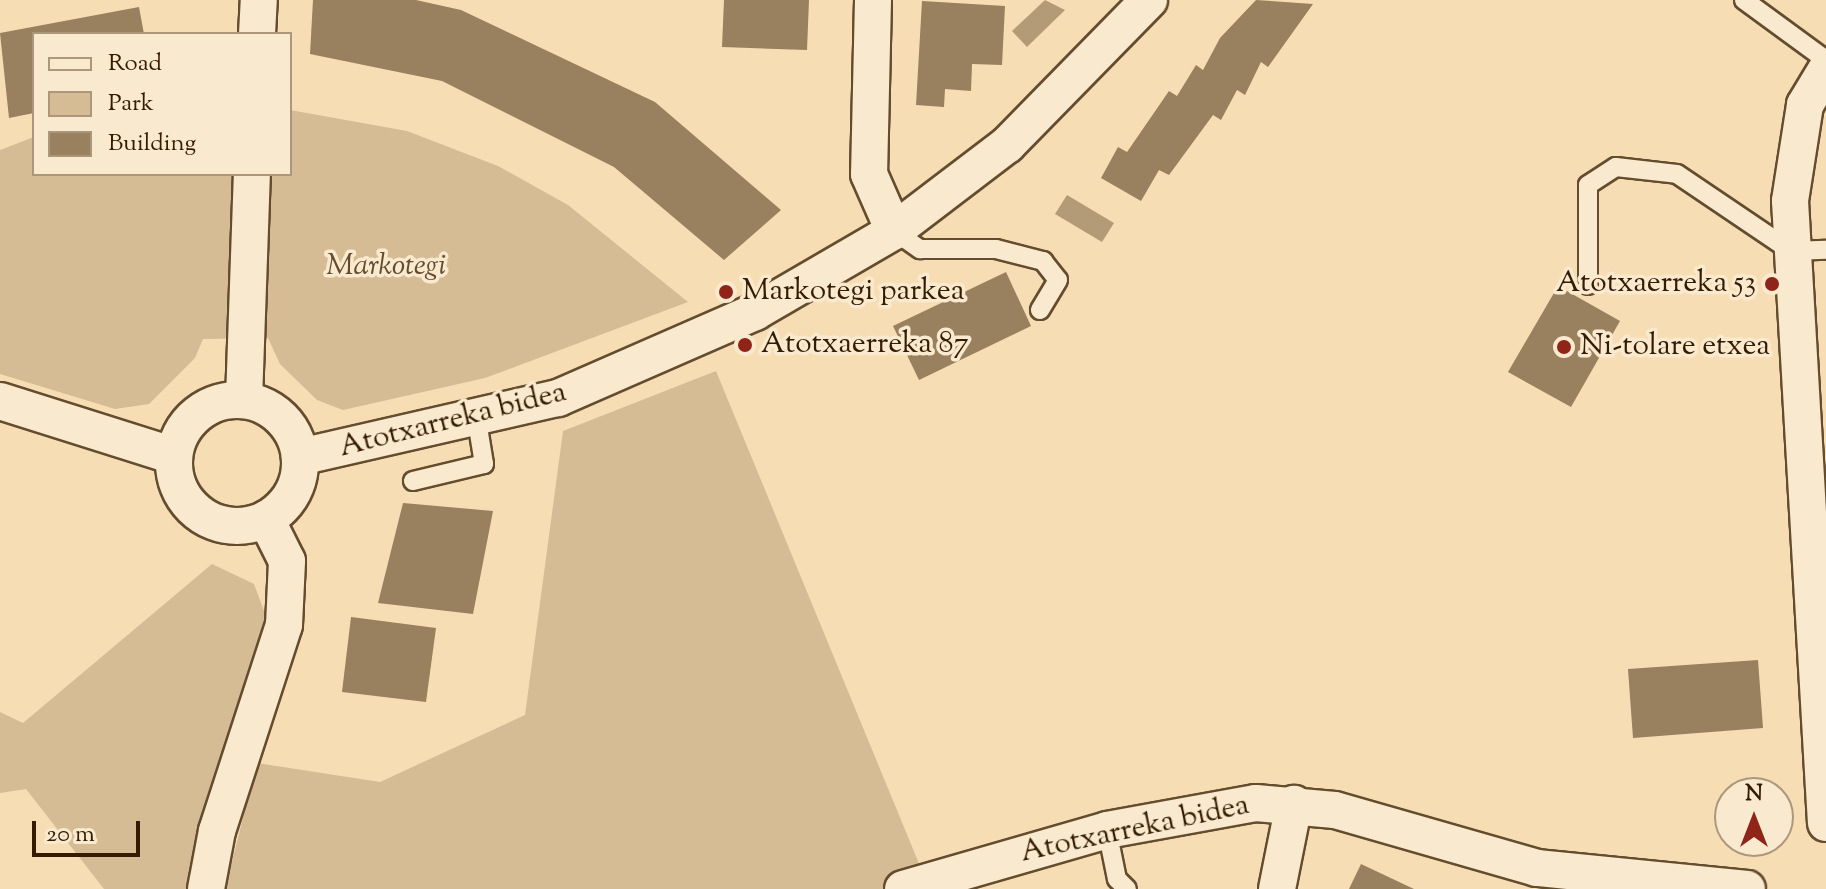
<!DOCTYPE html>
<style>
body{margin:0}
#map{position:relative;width:1826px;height:889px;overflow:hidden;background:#f6ddb3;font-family:"Sorts Mill Goudy",serif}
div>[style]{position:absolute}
.green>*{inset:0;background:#d5bc95}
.water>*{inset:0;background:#b49b77}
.building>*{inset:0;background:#99805e}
.roads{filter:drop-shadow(2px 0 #644c2e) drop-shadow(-2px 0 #644c2e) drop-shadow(0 2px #644c2e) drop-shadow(0 -2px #644c2e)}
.service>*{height:18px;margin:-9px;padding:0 9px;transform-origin:9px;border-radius:9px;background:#f9e9ce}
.minor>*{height:36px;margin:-18px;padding:0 18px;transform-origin:18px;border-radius:18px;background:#f9e9ce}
.minor>.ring{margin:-18px;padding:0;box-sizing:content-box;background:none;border:36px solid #f9e9ce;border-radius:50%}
.dots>*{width:22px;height:22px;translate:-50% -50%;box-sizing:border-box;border:4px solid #f9e9ce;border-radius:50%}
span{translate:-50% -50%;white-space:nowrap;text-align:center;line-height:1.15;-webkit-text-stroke:7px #f9e9ce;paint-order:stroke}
.park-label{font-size:30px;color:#644b2e;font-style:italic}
.poi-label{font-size:30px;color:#341b02}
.right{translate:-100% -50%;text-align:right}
.left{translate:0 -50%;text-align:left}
.street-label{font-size:30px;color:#341b02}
.legend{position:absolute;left:32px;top:32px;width:260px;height:144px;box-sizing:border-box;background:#f9e9ce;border:2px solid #aa977c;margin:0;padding:10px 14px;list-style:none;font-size:24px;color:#341b02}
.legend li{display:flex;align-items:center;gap:16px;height:40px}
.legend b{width:40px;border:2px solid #aa977c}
.north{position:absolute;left:1714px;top:777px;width:80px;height:80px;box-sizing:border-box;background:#f9e9ce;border:2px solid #aa977c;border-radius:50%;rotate:0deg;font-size:22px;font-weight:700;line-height:32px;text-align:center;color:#341b02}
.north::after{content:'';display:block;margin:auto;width:28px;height:36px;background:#8f2418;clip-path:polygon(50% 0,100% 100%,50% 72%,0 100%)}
.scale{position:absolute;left:32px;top:821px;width:108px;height:36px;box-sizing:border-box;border:4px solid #341b02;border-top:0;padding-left:10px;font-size:24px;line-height:28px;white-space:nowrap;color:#341b02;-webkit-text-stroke:6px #f9e9ce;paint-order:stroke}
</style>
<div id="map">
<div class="green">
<div style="clip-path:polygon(290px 110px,407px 131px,498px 166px,568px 205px,688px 302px,485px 378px,343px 410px,317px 400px,280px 364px,268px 338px,203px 339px,195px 358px,149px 404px,115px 409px,0 374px,0 150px,34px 137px,34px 174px,290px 174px)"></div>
<div style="clip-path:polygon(716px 371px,920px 866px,915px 889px,225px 889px,257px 763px,380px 782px,525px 715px,563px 431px)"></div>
<div style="clip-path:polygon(212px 564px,254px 584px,270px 627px,191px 889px,104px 889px,26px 789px,0 793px,0 712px,23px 723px)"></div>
</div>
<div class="water">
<div style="clip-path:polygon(1045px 0,1065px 10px,1027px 47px,1012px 31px)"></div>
<div style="clip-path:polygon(1067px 195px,1114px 223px,1102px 242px,1055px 214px)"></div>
</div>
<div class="building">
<div style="clip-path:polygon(313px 0,416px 0,461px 10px,655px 102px,781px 210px,724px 260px,614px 167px,442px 81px,310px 54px)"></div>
<div style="clip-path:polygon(724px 0,809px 0,807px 50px,722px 47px)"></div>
<div style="clip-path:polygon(1256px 0,1313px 4px,1268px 67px,1261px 62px,1245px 95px,1237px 90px,1221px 120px,1213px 115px,1169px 175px,1159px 170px,1141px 201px,1101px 178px,1118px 147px,1127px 152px,1169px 91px,1177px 96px,1196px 65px,1203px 70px,1220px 38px)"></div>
<div style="clip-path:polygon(922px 1px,1005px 6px,1002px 65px,972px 64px,971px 91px,945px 89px,944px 107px,916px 105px)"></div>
<div style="clip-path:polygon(139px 7px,144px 34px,34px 34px,34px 113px,9px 118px,0 33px)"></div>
<div style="clip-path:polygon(1006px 272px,1031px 326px,919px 380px,893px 326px)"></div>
<div style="clip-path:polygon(1558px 286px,1620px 321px,1571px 407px,1508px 372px)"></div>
<div style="clip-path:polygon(403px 503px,493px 511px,473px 614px,378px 603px)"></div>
<div style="clip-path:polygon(351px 617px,436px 628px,426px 702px,342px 692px)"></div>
<div style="clip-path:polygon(1758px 660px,1763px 728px,1633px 738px,1628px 669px)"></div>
<div style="clip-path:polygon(1361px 864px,1414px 889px,1349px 889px)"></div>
</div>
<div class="roads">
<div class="service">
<div style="left:1744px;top:0;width:102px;rotate:36.2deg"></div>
<div style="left:894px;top:231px;width:32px;rotate:35deg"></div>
<div style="left:920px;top:249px;width:76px"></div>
<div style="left:996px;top:249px;width:49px;rotate:14.3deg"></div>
<div style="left:1043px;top:261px;width:24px;rotate:52deg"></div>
<div style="left:1058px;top:280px;width:35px;rotate:121deg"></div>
<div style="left:1588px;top:285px;width:100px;rotate:-90deg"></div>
<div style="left:1588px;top:185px;width:33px;rotate:-33deg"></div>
<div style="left:1616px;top:167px;width:61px;rotate:6.5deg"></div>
<div style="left:1677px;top:174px;width:138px;rotate:34deg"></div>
<div style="left:1791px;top:251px;width:35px;rotate:-2deg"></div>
<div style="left:413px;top:481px;width:73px;rotate:-13.5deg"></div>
<div style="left:484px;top:464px;width:44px;rotate:-99.2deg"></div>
<div style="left:1107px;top:830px;width:50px;rotate:78.5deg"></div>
<div style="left:1117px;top:879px;width:14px;rotate:45deg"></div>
</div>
<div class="minor">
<div style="left:873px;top:0;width:174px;rotate:91.3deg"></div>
<div style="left:869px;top:174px;width:62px;rotate:66.3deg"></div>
<div style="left:257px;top:34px;width:34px;rotate:-87deg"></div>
<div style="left:1826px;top:70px;width:41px;rotate:121deg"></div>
<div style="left:1805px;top:105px;width:97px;rotate:98.9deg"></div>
<div style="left:1790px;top:201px;width:623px;rotate:86.69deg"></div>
<div style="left:244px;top:400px;width:226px;rotate:-88deg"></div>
<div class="ring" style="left:174px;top:400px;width:90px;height:90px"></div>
<div style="left:0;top:401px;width:182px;rotate:17.5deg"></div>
<div style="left:300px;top:457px;width:265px;rotate:-12.9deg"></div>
<div style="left:558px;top:398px;width:215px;rotate:-23.6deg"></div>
<div style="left:755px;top:312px;width:161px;rotate:-30.2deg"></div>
<div style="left:894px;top:231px;width:142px;rotate:-37.3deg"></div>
<div style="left:1007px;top:145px;width:203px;rotate:-45.6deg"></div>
<div style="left:206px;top:889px;width:59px;rotate:-79.3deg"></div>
<div style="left:217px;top:831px;width:217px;rotate:-72deg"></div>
<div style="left:284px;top:625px;width:64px;rotate:-87.3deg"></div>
<div style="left:287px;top:561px;width:47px;rotate:-116.6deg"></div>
<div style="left:903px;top:889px;width:212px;rotate:-16.1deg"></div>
<div style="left:1107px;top:830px;width:151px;rotate:-10.3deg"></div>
<div style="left:1256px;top:803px;width:79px;rotate:5.1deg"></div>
<div style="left:1335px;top:810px;width:210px;rotate:16deg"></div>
<div style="left:1537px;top:868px;width:211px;rotate:5.7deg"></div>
<div style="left:1277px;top:889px;width:87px;rotate:-78.7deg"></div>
</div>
</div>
<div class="dots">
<div style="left:1772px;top:284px;background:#8f2418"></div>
<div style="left:726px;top:292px;background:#8f2418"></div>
<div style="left:745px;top:345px;background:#8f2418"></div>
<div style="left:1564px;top:347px;background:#8f2418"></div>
</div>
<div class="park-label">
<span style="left:386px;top:267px">Markotegi</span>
</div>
<div class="poi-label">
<span class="right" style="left:1756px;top:284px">Atotxaerreka 53</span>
<span class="left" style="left:742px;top:292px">Markotegi parkea</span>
<span class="left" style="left:761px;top:345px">Atotxaerreka 87</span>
<span class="left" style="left:1580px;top:347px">Ni-tolare etxea</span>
</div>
<div class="street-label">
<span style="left:453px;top:421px;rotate:-14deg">Atotxarreka bidea</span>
<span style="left:1135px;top:830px;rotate:-12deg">Atotxarreka bidea</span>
</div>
<ul class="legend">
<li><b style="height:10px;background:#f9e9ce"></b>Road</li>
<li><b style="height:22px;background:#d5bc95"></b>Park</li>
<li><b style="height:22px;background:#99805e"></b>Building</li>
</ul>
<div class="north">N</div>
<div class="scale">20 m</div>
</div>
